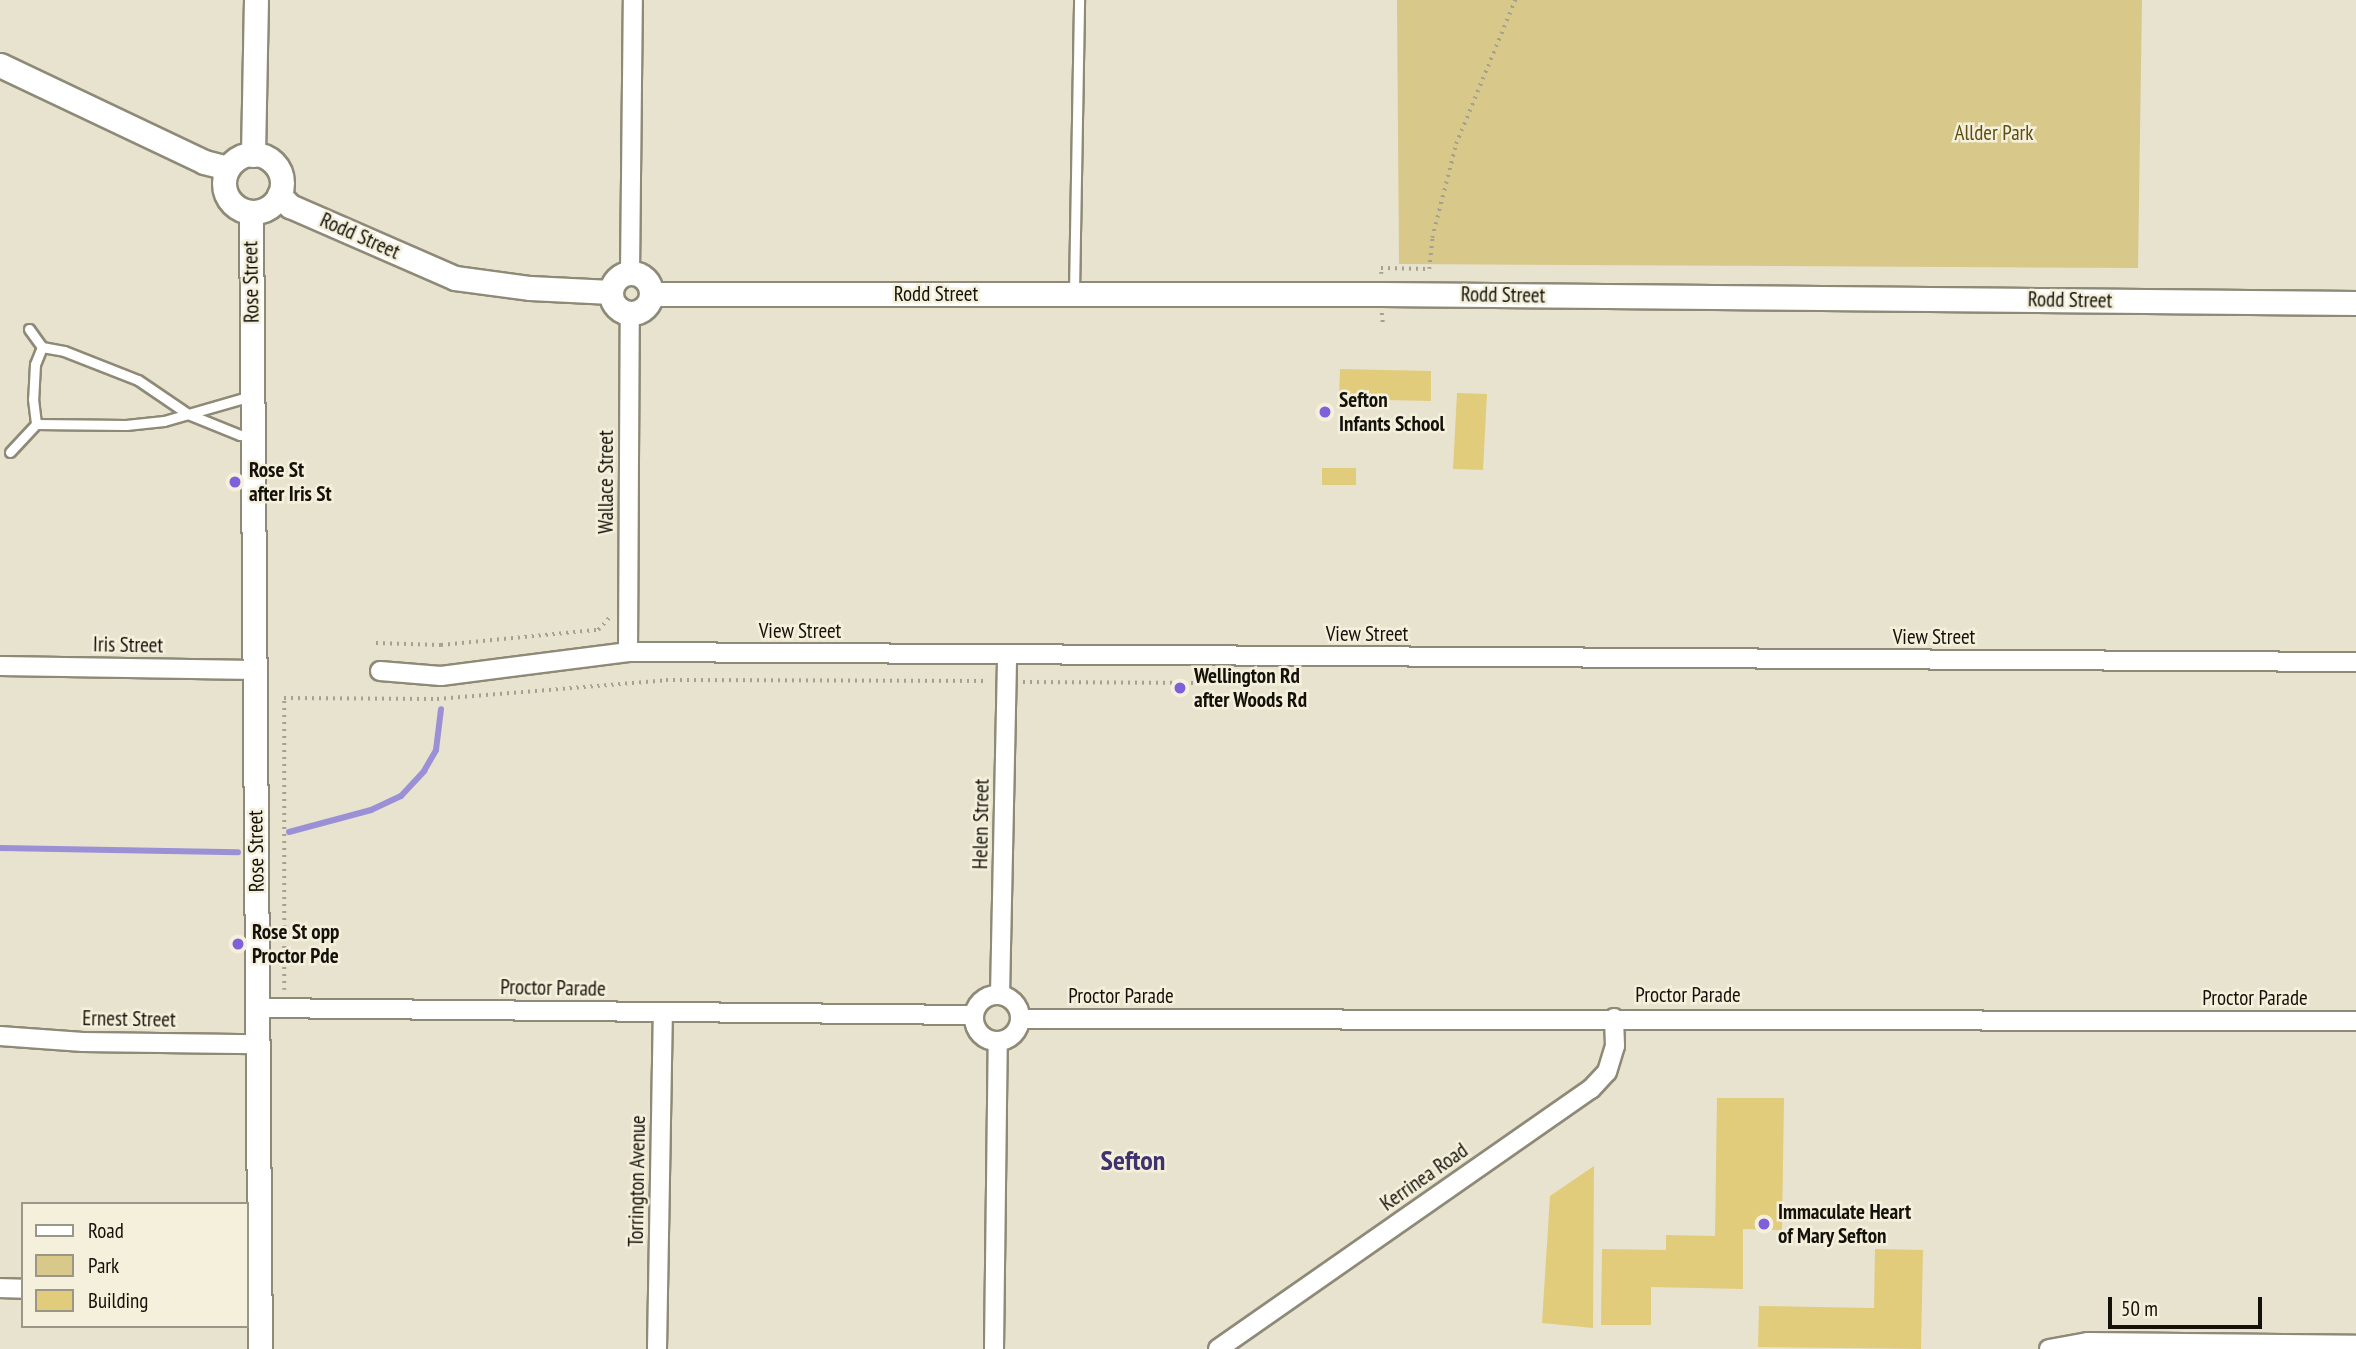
<!DOCTYPE html>
<style>
body{margin:0}
#map{position:relative;width:2356px;height:1349px;overflow:hidden;background:#e8e3cf;font-family:"PT Sans Narrow",sans-serif}
div>[style]{position:absolute}
.green>*{inset:0;background:#d8c88a}
.stream>*{height:6px;margin:-3px;padding:0 3px;transform-origin:3px;border-radius:3px;background:#9b90d6}
.building>*{inset:0;background:#e1cc7c}
.path>*{height:3.5px;margin-top:-1.75px;transform-origin:0;background:repeating-linear-gradient(90deg,#a5a191 0 2px,transparent 0 7px)}
.roads{filter:drop-shadow(2px 0 #8e8a77) drop-shadow(-2px 0 #8e8a77) drop-shadow(0 2px #8e8a77) drop-shadow(0 -2px #8e8a77)}
.service>*{height:9px;margin:-4.5px;padding:0 4.5px;transform-origin:4.5px;border-radius:4.5px;background:#fff}
.minor>*{height:18px;margin:-9px;padding:0 9px;transform-origin:9px;border-radius:9px;background:#fff}
.minor>.ring{margin:-9px;padding:0;box-sizing:content-box;background:none;border:18px solid #fff;border-radius:50%}
.tertiary>*{height:23px;margin:-11.5px;padding:0 11.5px;transform-origin:11.5px;border-radius:11.5px;background:#fff}
.tertiary>.ring{margin:-11.5px;padding:0;box-sizing:content-box;background:none;border:23px solid #fff;border-radius:50%}
.dots>*{width:19px;height:19px;translate:-50% -50%;box-sizing:border-box;border:4px solid #f5f0dc;border-radius:50%}
span{translate:-50% -50%;white-space:nowrap;text-align:center;line-height:1.15;-webkit-text-stroke:5px #f5f0dc;paint-order:stroke}
.park-label{font-size:21px;color:#5c4e10}
.street-label{font-size:21px;color:#13110a}
.poi-label{font-size:21px;color:#13110a;font-weight:700}
.left{translate:0 -50%;text-align:left}
.district-label{font-size:28px;color:#3f326e;font-weight:700}
.legend{position:absolute;left:21px;top:1202px;width:228px;height:126px;box-sizing:border-box;background:#f5f0dc;border:2px solid #9b9788;margin:0;padding:9px 12px;list-style:none;font-size:21px;color:#13110a}
.legend li{display:flex;align-items:center;gap:14px;height:35px}
.legend b{width:35px;border:2px solid #9b9788}
.scale{position:absolute;left:2108px;top:1297px;width:154px;height:32px;box-sizing:border-box;border:4px solid #13110a;border-top:0;padding-left:9px;font-size:21px;line-height:24px;white-space:nowrap;color:#13110a;-webkit-text-stroke:5px #f5f0dc;paint-order:stroke}
</style>
<div id="map">
<div class="green">
<div style="clip-path:polygon(1397px 0,2142px 0,2138px 268px,1399px 264px)"></div>
</div>
<div class="stream">
<div style="left:289px;top:832px;width:85px;rotate:-15deg"></div>
<div style="left:371px;top:810px;width:33px;rotate:-25deg"></div>
<div style="left:401px;top:796px;width:34px;rotate:-47deg"></div>
<div style="left:424px;top:771px;width:24px;rotate:-60deg"></div>
<div style="left:436px;top:750px;width:41px;rotate:-83deg"></div>
<div style="left:0;top:848px;width:238px;rotate:1deg"></div>
</div>
<div class="building">
<div style="clip-path:polygon(1340px 369px,1431px 371px,1431px 401px,1339px 399px)"></div>
<div style="clip-path:polygon(1457px 393px,1487px 394px,1483px 470px,1453px 469px)"></div>
<div style="clip-path:polygon(1322px 468px,1356px 468px,1356px 485px,1322px 485px)"></div>
<div style="clip-path:polygon(1717px 1098px,1784px 1098px,1782px 1230px,1743px 1229px,1743px 1289px,1651px 1287px,1651px 1325px,1601px 1325px,1602px 1249px,1666px 1250px,1666px 1235px,1715px 1236px)"></div>
<div style="clip-path:polygon(1594px 1166px,1593px 1328px,1542px 1323px,1550px 1196px)"></div>
<div style="clip-path:polygon(1875px 1249px,1923px 1250px,1921px 1349px,1758px 1347px,1759px 1306px,1874px 1308px)"></div>
</div>
<div class="path">
<div style="left:1381px;top:274px;width:6px;rotate:-90deg"></div>
<div style="left:1381px;top:268px;width:48px;rotate:1.2deg"></div>
<div style="left:1429px;top:269px;width:31px;rotate:-84deg"></div>
<div style="left:1432px;top:238px;width:97px;rotate:-75.7deg"></div>
<div style="left:1456px;top:144px;width:156px;rotate:-67.7deg"></div>
<div style="left:1382px;top:313px;width:10px;rotate:84deg"></div>
<div style="left:376px;top:643px;width:65px;rotate:1.8deg"></div>
<div style="left:441px;top:645px;width:158px;rotate:-5.5deg"></div>
<div style="left:598px;top:630px;width:16px;rotate:-47deg"></div>
<div style="left:1023px;top:682px;width:225px;rotate:0.3deg"></div>
<div style="left:284px;top:990px;width:292px;rotate:-90deg"></div>
<div style="left:284px;top:698px;width:153px;rotate:0.4deg"></div>
<div style="left:437px;top:699px;width:230px;rotate:-4.7deg"></div>
<div style="left:666px;top:680px;width:322px;rotate:0.2deg"></div>
</div>
<div class="roads">
<div class="service">
<div style="left:1074px;top:292px;width:292px;rotate:-89deg"></div>
<div style="left:29px;top:329px;width:22px;rotate:54deg"></div>
<div style="left:42px;top:347px;width:18px;rotate:112deg"></div>
<div style="left:35px;top:364px;width:35px;rotate:93deg"></div>
<div style="left:33px;top:399px;width:25px;rotate:83deg"></div>
<div style="left:42px;top:347px;width:22px;rotate:10deg"></div>
<div style="left:64px;top:351px;width:79px;rotate:21.4deg"></div>
<div style="left:138px;top:380px;width:60px;rotate:34.2deg"></div>
<div style="left:188px;top:414px;width:56px;rotate:22deg"></div>
<div style="left:240px;top:435px;width:12px;rotate:5deg"></div>
<div style="left:10px;top:452px;width:38px;rotate:-47deg"></div>
<div style="left:36px;top:424px;width:90px;rotate:0.6deg"></div>
<div style="left:126px;top:425px;width:38px;rotate:-6deg"></div>
<div style="left:164px;top:421px;width:91px;rotate:-16deg"></div>
</div>
<div class="minor">
<div style="left:630px;top:273px;width:273px;rotate:-89.4deg"></div>
<div style="left:628px;top:652px;width:339px;rotate:-89.7deg"></div>
<div style="left:0;top:666px;width:255px;rotate:0.9deg"></div>
<div style="left:380px;top:671px;width:61px;rotate:4.7deg"></div>
<div style="left:441px;top:676px;width:189px;rotate:-7.3deg"></div>
<div style="left:628px;top:652px;width:1728px;rotate:0.33deg"></div>
<div class="ring" style="left:974px;top:995px;width:28px;height:28px"></div>
<div style="left:1000px;top:995px;width:341px;rotate:-88.8deg"></div>
<div style="left:258px;top:1008px;width:716px;rotate:0.56deg"></div>
<div style="left:1020px;top:1019px;width:1336px;rotate:0.09deg"></div>
<div style="left:0;top:1036px;width:83px;rotate:4.1deg"></div>
<div style="left:83px;top:1042px;width:175px;rotate:0.7deg"></div>
<div style="left:0;top:1288px;width:23px;rotate:2deg"></div>
<div style="left:657px;top:1349px;width:336px;rotate:-89deg"></div>
<div style="left:994px;top:1349px;width:308px;rotate:-89.3deg"></div>
<div style="left:1218px;top:1349px;width:455px;rotate:-34.9deg"></div>
<div style="left:1591px;top:1089px;width:23px;rotate:-47deg"></div>
<div style="left:1607px;top:1072px;width:27px;rotate:-73deg"></div>
<div style="left:1615px;top:1046px;width:28px;rotate:-92deg"></div>
<div style="left:2049px;top:1349px;width:39px;rotate:-10deg"></div>
<div style="left:2087px;top:1342px;width:269px;rotate:0.6deg"></div>
</div>
<div class="tertiary">
<div style="left:0;top:65px;width:226px;rotate:25.4deg"></div>
<div style="left:204px;top:162px;width:25px;rotate:14deg"></div>
<div class="ring" style="left:224px;top:154px;width:35px;height:35px"></div>
<div style="left:253px;top:155px;width:155px;rotate:-88.9deg"></div>
<div style="left:279px;top:195px;width:16px;rotate:45deg"></div>
<div style="left:290px;top:206px;width:180px;rotate:23.6deg"></div>
<div style="left:455px;top:278px;width:76px;rotate:7.6deg"></div>
<div style="left:530px;top:288px;width:81px;rotate:2.8deg"></div>
<div style="left:251px;top:212px;width:1137px;rotate:89.55deg"></div>
<div class="ring" style="left:611px;top:273px;width:17px;height:17px"></div>
<div style="left:651px;top:294px;width:730px"></div>
<div style="left:1381px;top:294px;width:975px;rotate:0.53deg"></div>
</div>
</div>
<div class="dots">
<div style="left:1325px;top:412px;background:#7d60da"></div>
<div style="left:235px;top:482px;background:#7d60da"></div>
<div style="left:1180px;top:688px;background:#7d60da"></div>
<div style="left:238px;top:944px;background:#7d60da"></div>
<div style="left:1764px;top:1224px;background:#7d60da"></div>
</div>
<div class="park-label">
<span style="left:1994px;top:133px">Allder Park</span>
</div>
<div class="street-label">
<span style="left:360px;top:236px;rotate:24deg">Rodd Street</span>
<span style="left:251px;top:282px;rotate:-91deg">Rose Street</span>
<span style="left:936px;top:294px">Rodd Street</span>
<span style="left:1503px;top:295px;rotate:1deg">Rodd Street</span>
<span style="left:2070px;top:300px;rotate:1deg">Rodd Street</span>
<span style="left:606px;top:482px;rotate:-90deg">Wallace Street</span>
<span style="left:800px;top:631px">View Street</span>
<span style="left:1367px;top:634px">View Street</span>
<span style="left:1934px;top:637px">View Street</span>
<span style="left:128px;top:645px;rotate:1deg">Iris Street</span>
<span style="left:981px;top:824px;rotate:-89deg">Helen Street</span>
<span style="left:256px;top:851px;rotate:-91deg">Rose Street</span>
<span style="left:553px;top:988px;rotate:1deg">Proctor Parade</span>
<span style="left:1688px;top:995px">Proctor Parade</span>
<span style="left:1121px;top:996px">Proctor Parade</span>
<span style="left:2255px;top:998px">Proctor Parade</span>
<span style="left:129px;top:1019px;rotate:1deg">Ernest Street</span>
<span style="left:1424px;top:1177px;rotate:-35deg">Kerrinea Road</span>
<span style="left:637px;top:1181px;rotate:-89deg">Torrington Avenue</span>
</div>
<div class="poi-label">
<span class="left" style="left:1339px;top:412px">Sefton<br>Infants School</span>
<span class="left" style="left:249px;top:482px">Rose St<br>after Iris St</span>
<span class="left" style="left:1194px;top:688px">Wellington Rd<br>after Woods Rd</span>
<span class="left" style="left:252px;top:944px">Rose St opp<br>Proctor Pde</span>
<span class="left" style="left:1778px;top:1224px">Immaculate Heart<br>of Mary Sefton</span>
</div>
<div class="district-label">
<span style="left:1133px;top:1160px">Sefton</span>
</div>
<ul class="legend">
<li><b style="height:9px;background:#fff"></b>Road</li>
<li><b style="height:19px;background:#d8c88a"></b>Park</li>
<li><b style="height:19px;background:#e1cc7c"></b>Building</li>
</ul>
<div class="scale">50 m</div>
</div>
